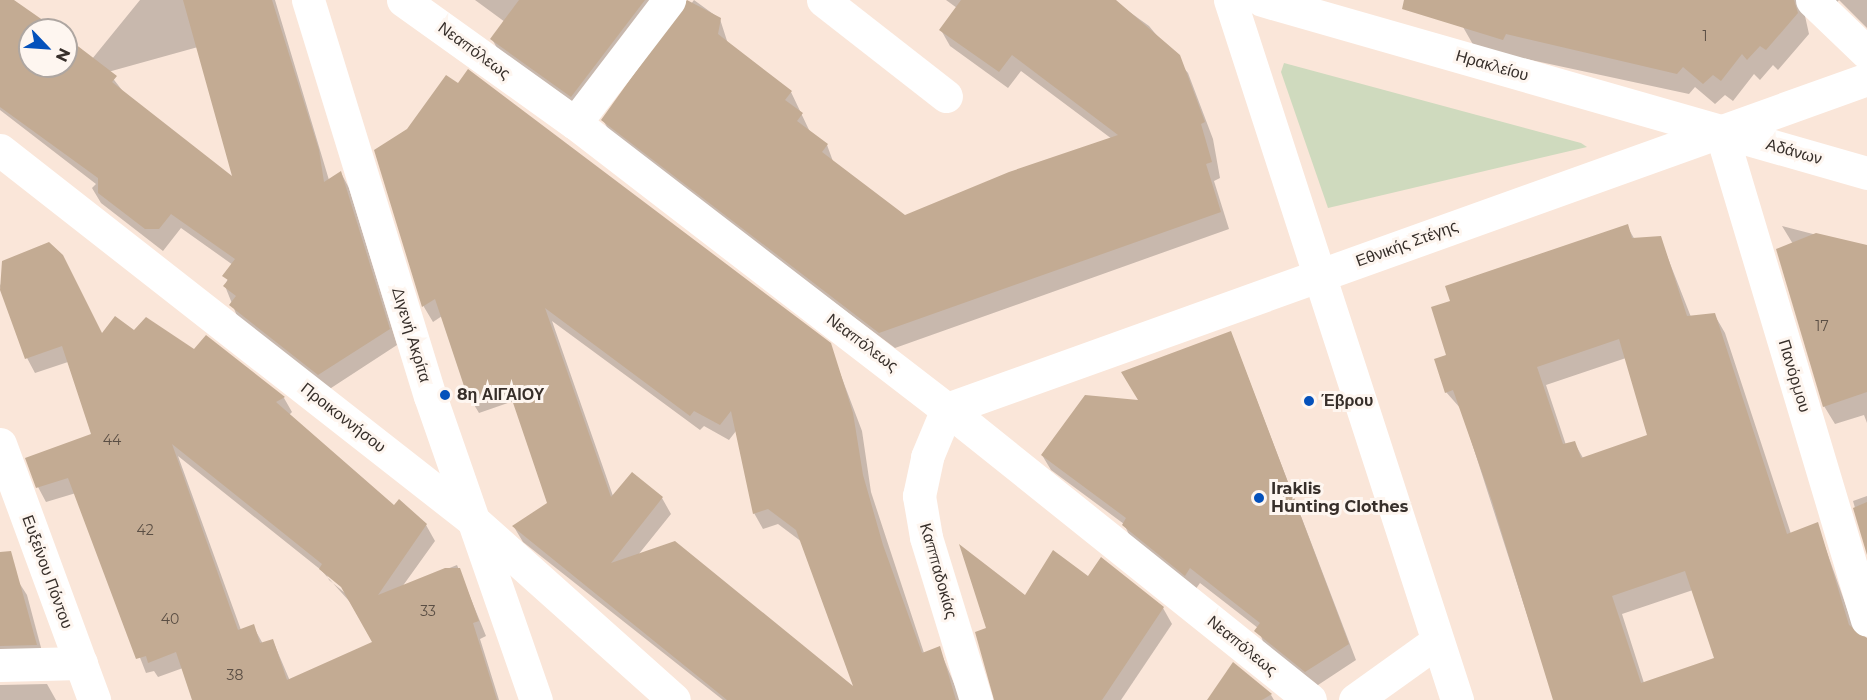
<!DOCTYPE html>
<meta charset="utf-8">
<style>
body{margin:0}
#map{position:relative;width:1867px;height:700px;overflow:hidden;background:#fae6d9;font-family:Montserrat,sans-serif}
div>[style]{position:absolute}
.green>*{inset:0;background:#cfdabe}
.shadow>*{inset:0;background:#0003}
.building>*{inset:0;background:#c3ab93}
.minor>*{height:33px;margin:-16.5px;padding:0 16.5px;transform-origin:16.5px;border-radius:16.5px;background:#fff}
.dots>*{width:16px;height:16px;translate:-50% -50%;box-sizing:border-box;border:3px solid #fef6f0;border-radius:50%}
span{translate:-50% -50%;white-space:nowrap;text-align:center;line-height:1.15;-webkit-text-stroke:6px #fef6f0;paint-order:stroke}
.number-label{font-size:14px;color:#5a4e44}
.number-label span{-webkit-text-stroke-width:0}
.street-label{font-size:16px;color:#372f2a}
.poi-label{font-size:16px;color:#372f2a;font-weight:700}
.left{translate:0 -50%;text-align:left}
.north{position:absolute;left:18px;top:18px;width:60px;height:60px;box-sizing:border-box;background:#fef6f0;border:2px solid #aea6a1;border-radius:50%;rotate:115deg;font-size:16px;font-weight:700;line-height:24px;text-align:center;color:#372f2a}
.north::after{content:'';display:block;margin:auto;width:21px;height:27px;background:#0451bb;clip-path:polygon(50% 0,100% 100%,50% 72%,0 100%)}
</style>
<div id="map">
<div class="green">
<div style="clip-path:polygon(1284px 63px,1581px 143px,1587px 147px,1328px 208px,1281px 72px)"></div>
</div>
<div class="shadow">
<div style="clip-path:polygon(evenodd,0 0,13px 0,53px 30px,30px 30px,30px 66px,66px 66px,66px 39px,92px 59px,140px 0,275px 0,329px 180px,341px 173px,349px 188px,397px 345px,328px 390px,239px 321px,225px 286px,233px 265px,181px 228px,163px 251px,101px 203px,92px 188px,96px 184px,0 110px,0 0,198px 47px,235px 180px,125px 94px,108px 72px,198px 47px)"></div>
<div style="clip-path:polygon(475px 0,675px 0,582px 114px,502px 57px,492px 39px,505px 22px)"></div>
<div style="clip-path:polygon(694px 0,720px 19px,728px 44px,791px 92px,810px 132px,827px 145px,834px 164px,905px 217px,1112px 139px,1021px 71px,1008px 88px,950px 46px,941px 30px,957px 8px,946px 0,1113px 0,1149px 26px,1188px 73px,1213px 139px,1220px 178px,1214px 181px,1229px 229px,895px 348px,612px 136px,603px 120px)"></div>
<div style="clip-path:polygon(1468px 0,1867px 0,1867px 28px,1839px 0,1835px 5px,1818px 3px,1805px 16px,1809px 34px,1778px 70px,1773px 65px,1760px 80px,1754px 74px,1733px 101px,1725px 95px,1715px 104px,1695px 87px,1689px 94px,1475px 48px,1463px 27px)"></div>
<div style="clip-path:polygon(evenodd,376px 151px,829px 344px,862px 431px,871px 492px,924px 653px,939px 648px,961px 700px,723px 700px,523px 542px,514px 527px,549px 503px,514px 401px,479px 413px,470px 398px,442px 316px,433px 322px,424px 307px,376px 151px,552px 321px,700px 430px,704px 426px,729px 440px,736px 431px,754px 513px,763px 529px,778px 524px,802px 542px,856px 690px,638px 555px,671px 514px,662px 498px,632px 474px,613px 496px,552px 321px)"></div>
<div style="clip-path:polygon(evenodd,1627px 226px,1635px 240px,1660px 238px,1691px 317px,1714px 314px,1725px 333px,1791px 534px,1817px 524px,1856px 634px,1867px 639px,1867px 700px,1557px 700px,1551px 689px,1461px 409px,1446px 392px,1452px 302px,1627px 226px,1626px 358px,1649px 436px,1583px 458px,1574px 442px,1566px 445px,1546px 385px,1626px 358px,1627px 226px,1693px 590px,1716px 659px,1644px 683px,1622px 614px,1693px 590px)"></div>
<div style="clip-path:polygon(1782px 226px,1867px 248px,1867px 423px,1864px 415px,1835px 424px,1824px 406px,1793px 244px)"></div>
<div style="clip-path:polygon(evenodd,6px 273px,102px 334px,134px 332px,195px 351px,206px 337px,284px 398px,292px 412px,289px 415px,394px 507px,426px 525px,435px 541px,402px 587px,457px 565px,486px 636px,480px 639px,499px 700px,194px 700px,183px 668px,158px 677px,154px 671px,146px 673px,76px 493px,46px 502px,38px 487px,92px 435px,68px 362px,35px 373px,27px 358px,0 286px,6px 273px,178px 456px,321px 570px,350px 602px,374px 643px,290px 681px,273px 641px,263px 644px,253px 626px,241px 630px,178px 456px,6px 273px,326px 573px,347px 591px,345px 593px,329px 580px,326px 573px)"></div>
<div style="clip-path:polygon(1231px 333px,1356px 660px,1315px 687px,1265px 647px,1258px 628px,1200px 583px,1195px 590px,1132px 541px,1124px 524px,1051px 470px,1042px 455px,1140px 402px)"></div>
<div style="clip-path:polygon(1867px 496px,1867px 549px,1853px 501px)"></div>
<div style="clip-path:polygon(1089px 578px,1163px 608px,1172px 624px,1121px 700px,995px 700px,988px 629px,1025px 598px)"></div>
<div style="clip-path:polygon(0 581px,18px 581px,27px 595px,44px 659px,0 663px)"></div>
<div style="clip-path:polygon(47px 684px,56px 700px,0 700px,0 685px)"></div>
<div style="clip-path:polygon(1271px 695px,1274px 700px,1208px 700px)"></div>
</div>
<div class="building">
<div style="clip-path:polygon(0 0,14px 0,57px 30px,30px 30px,30px 66px,66px 66px,66px 37px,117px 76px,112px 82px,232px 176px,183px 0,272px 0,319px 150px,324px 182px,341px 171px,390px 329px,318px 375px,229px 305px,236px 296px,223px 286px,228px 280px,222px 276px,235px 259px,171px 214px,159px 229px,145px 229px,98px 193px,98px 178px,0 107px)"></div>
<div style="clip-path:polygon(519px 0,645px 0,571px 97px,490px 39px)"></div>
<div style="clip-path:polygon(687px 0,721px 18px,718px 34px,792px 91px,785px 100px,803px 113px,797px 121px,828px 144px,822px 152px,905px 215px,1009px 172px,1118px 135px,1012px 55px,999px 72px,939px 30px,961px 0,1116px 0,1180px 55px,1205px 122px,1201px 124px,1212px 162px,1206px 164px,1221px 212px,879px 333px,601px 120px)"></div>
<div style="clip-path:polygon(1404px 0,1794px 0,1798px 13px,1766px 50px,1760px 46px,1747px 60px,1742px 54px,1721px 81px,1713px 75px,1703px 84px,1683px 67px,1677px 74px,1506px 34px,1503px 40px,1402px 9px)"></div>
<div style="clip-path:polygon(evenodd,468px 69px,831px 343px,853px 413px,863px 475px,883px 545px,922px 653px,940px 646px,956px 700px,727px 700px,512px 526px,547px 503px,507px 385px,468px 398px,435px 299px,422px 307px,374px 150px,407px 129px,446px 75px,458px 83px,468px 69px,545px 308px,690px 416px,694px 411px,720px 425px,731px 411px,753px 514px,768px 509px,796px 530px,853px 686px,675px 541px,611px 563px,663px 497px,632px 472px,611px 497px,545px 308px)"></div>
<div style="clip-path:polygon(evenodd,1628px 224px,1632px 238px,1661px 236px,1687px 316px,1715px 313px,1787px 534px,1818px 522px,1849px 625px,1867px 638px,1867px 700px,1553px 700px,1492px 501px,1453px 390px,1445px 393px,1434px 359px,1446px 355px,1431px 307px,1450px 301px,1445px 286px,1628px 224px,1619px 339px,1647px 435px,1581px 458px,1575px 441px,1563px 444px,1537px 367px,1619px 339px,1628px 224px,1685px 571px,1714px 658px,1641px 683px,1612px 596px,1685px 571px)"></div>
<div style="clip-path:polygon(1816px 233px,1867px 245px,1867px 392px,1823px 407px,1776px 249px)"></div>
<div style="clip-path:polygon(evenodd,49px 242px,63px 255px,102px 333px,115px 316px,134px 330px,146px 317px,194px 349px,206px 335px,285px 397px,276px 402px,394px 505px,399px 499px,427px 524px,378px 595px,445px 568px,460px 568px,479px 621px,473px 623px,497px 700px,192px 700px,176px 652px,148px 663px,146px 656px,136px 659px,68px 478px,36px 488px,25px 458px,91px 434px,62px 346px,25px 359px,0 290px,2px 261px,49px 242px,172px 444px,322px 564px,319px 569px,341px 587px,372px 642px,287px 680px,273px 639px,260px 643px,254px 624px,238px 630px,172px 444px)"></div>
<div style="clip-path:polygon(1231px 331px,1349px 644px,1305px 672px,1254px 631px,1260px 623px,1190px 568px,1185px 576px,1122px 525px,1126px 518px,1041px 455px,1085px 395px,1138px 400px,1121px 372px)"></div>
<div style="clip-path:polygon(1867px 502px,1867px 555px,1853px 508px)"></div>
<div style="clip-path:polygon(959px 544px,1025px 595px,1053px 550px,1088px 576px,1101px 557px,1164px 607px,1102px 700px,994px 700px,975px 632px,986px 628px)"></div>
<div style="clip-path:polygon(11px 551px,37px 645px,0 646px,0 552px)"></div>
<div style="clip-path:polygon(1233px 662px,1272px 694px,1262px 700px,1207px 700px)"></div>
</div>
<div class="minor">
<div style="left:308px;top:0;width:414px;rotate:72.9deg"></div>
<div style="left:430px;top:396px;width:322px;rotate:70.8deg"></div>
<div style="left:403px;top:0;width:211px;rotate:35.6deg"></div>
<div style="left:575px;top:123px;width:469px;rotate:37.6deg"></div>
<div style="left:947px;top:409px;width:465px;rotate:38.7deg"></div>
<div style="left:823px;top:0;width:156px;rotate:38deg"></div>
<div style="left:1230px;top:0;width:736px;rotate:72.03deg"></div>
<div style="left:1262px;top:0;width:629px;rotate:15.96deg"></div>
<div style="left:1812px;top:0;width:76px;rotate:43.9deg"></div>
<div style="left:575px;top:123px;width:155px;rotate:-52.6deg"></div>
<div style="left:1721px;top:132px;width:509px;rotate:73.34deg"></div>
<div style="left:0;top:150px;width:602px;rotate:38.05deg"></div>
<div style="left:474px;top:521px;width:268px;rotate:41.8deg"></div>
<div style="left:0;top:444px;width:273px;rotate:69.8deg"></div>
<div style="left:0;top:665px;width:81px;rotate:-1.4deg"></div>
<div style="left:976px;top:700px;width:170px;rotate:-107.1deg"></div>
<div style="left:926px;top:537px;width:42px;rotate:-99.7deg"></div>
<div style="left:919px;top:496px;width:40px;rotate:-78deg"></div>
<div style="left:927px;top:457px;width:52px;rotate:-67.4deg"></div>
<div style="left:947px;top:409px;width:977px;rotate:-19.73deg"></div>
<div style="left:1355px;top:700px;width:100px;rotate:-35.6deg"></div>
</div>
<div class="dots">
<div style="left:445px;top:395px;background:#0451bb"></div>
<div style="left:1309px;top:401px;background:#0451bb"></div>
<div style="left:1259px;top:498px;background:#0451bb"></div>
</div>
<div class="number-label">
<span style="left:1705px;top:36px">1</span>
<span style="left:1822px;top:326px">17</span>
<span style="left:112px;top:440px">44</span>
<span style="left:145px;top:530px">42</span>
<span style="left:428px;top:611px">33</span>
<span style="left:170px;top:619px">40</span>
<span style="left:235px;top:675px">38</span>
</div>
<div class="street-label">
<span style="left:474px;top:51px;rotate:36deg">Νεαπόλεως</span>
<span style="left:1492px;top:66px;rotate:16deg">Ηρακλείου</span>
<span style="left:1794px;top:152px;rotate:16deg">Αδάνων</span>
<span style="left:1407px;top:244px;rotate:-20deg">Εθνικής Στέγης</span>
<span style="left:411px;top:335px;rotate:73deg">Διγενή Ακρίτα</span>
<span style="left:862px;top:343px;rotate:37deg">Νεαπόλεως</span>
<span style="left:1794px;top:376px;rotate:73deg">Πανόρμου</span>
<span style="left:343px;top:418px;rotate:38deg">Προικοννήσου</span>
<span style="left:938px;top:571px;rotate:74deg">Καππαδοκίας</span>
<span style="left:47px;top:572px;rotate:70deg">Ευξείνου Πόντου</span>
<span style="left:1242px;top:646px;rotate:39deg">Νεαπόλεως</span>
</div>
<div class="poi-label">
<span class="left" style="left:457px;top:395px">8η ΑΙΓΑΙΟΥ</span>
<span class="left" style="left:1321px;top:401px">Έβρου</span>
<span class="left" style="left:1271px;top:498px">Iraklis<br>Hunting Clothes</span>
</div>
<div class="north">N</div>
</div>
